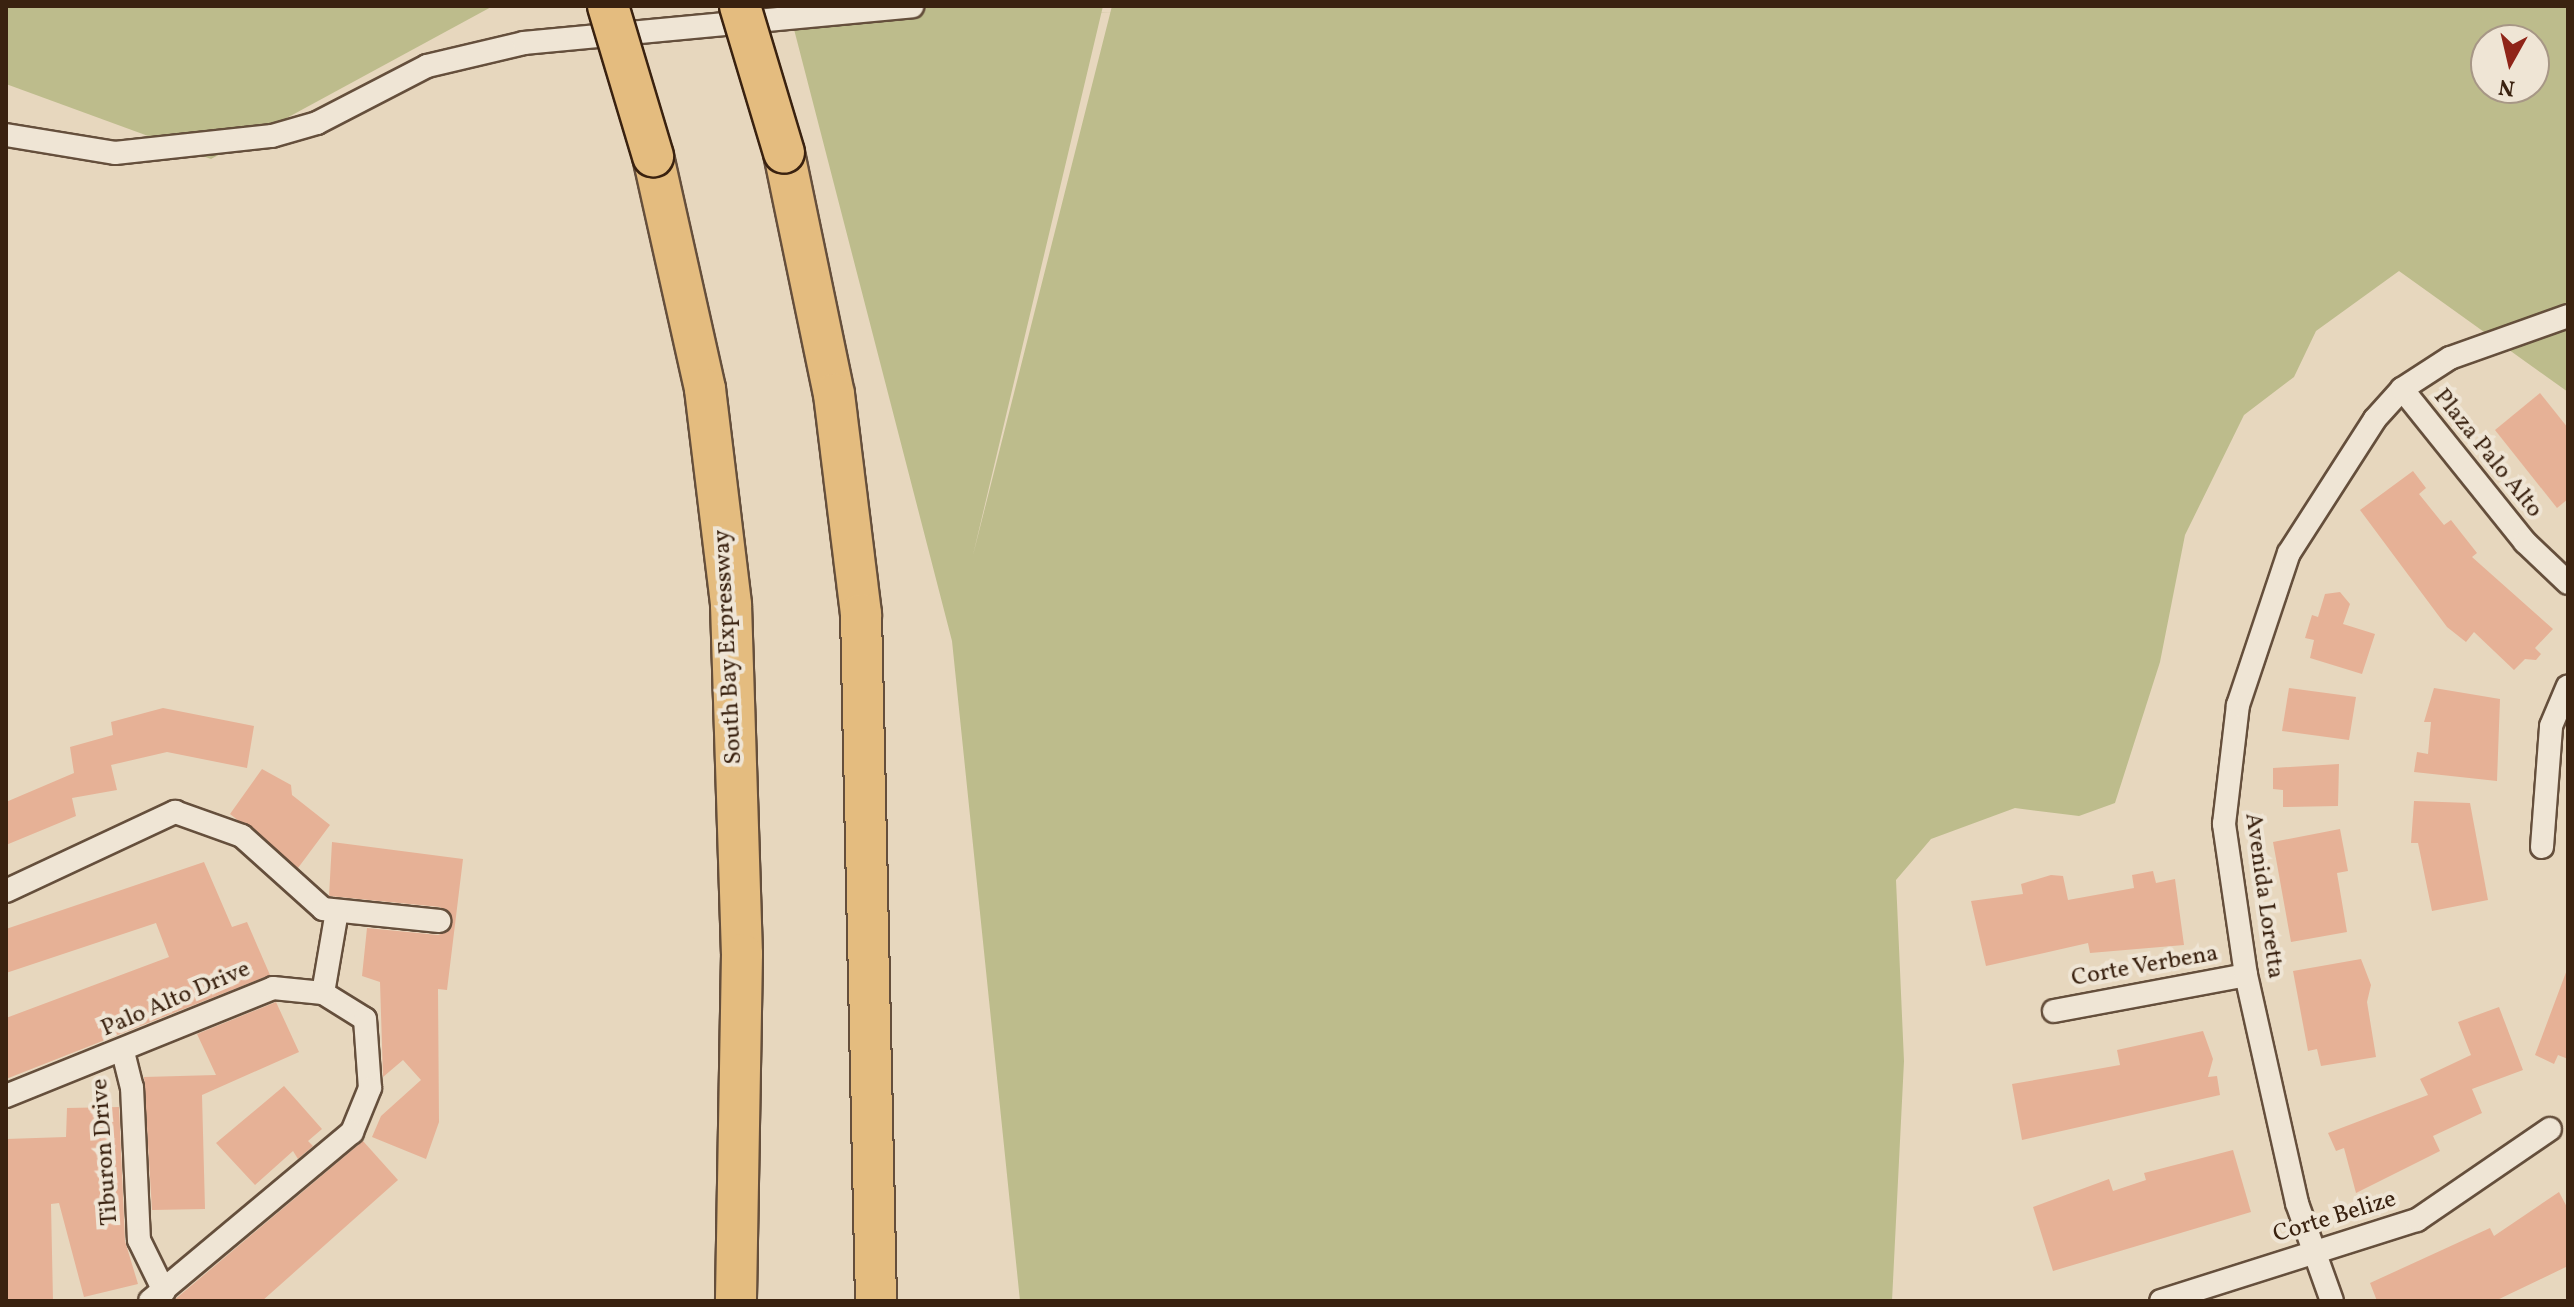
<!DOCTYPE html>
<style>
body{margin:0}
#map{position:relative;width:2574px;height:1307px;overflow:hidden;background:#e7d7be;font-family:Vollkorn,serif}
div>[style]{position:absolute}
.green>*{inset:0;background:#bdbc8c}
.building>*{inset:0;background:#e6b196}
.roads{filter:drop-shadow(2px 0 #654f3c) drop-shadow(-2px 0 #654f3c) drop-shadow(0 2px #654f3c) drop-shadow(0 -2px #654f3c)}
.street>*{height:22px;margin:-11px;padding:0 11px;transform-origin:11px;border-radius:11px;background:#efe5d5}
.highway>*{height:40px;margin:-20px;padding:0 20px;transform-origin:20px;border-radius:20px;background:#e4bc7f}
.bridges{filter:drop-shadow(2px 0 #3a2210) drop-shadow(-2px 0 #3a2210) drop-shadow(0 2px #3a2210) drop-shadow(0 -2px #3a2210)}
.highway-bridge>*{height:40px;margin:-20px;padding:0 20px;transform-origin:20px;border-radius:20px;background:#e4bc7f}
span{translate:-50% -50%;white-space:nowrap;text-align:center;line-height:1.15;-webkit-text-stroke:8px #efe5d5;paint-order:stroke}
.street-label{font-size:24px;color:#3a2210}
.frame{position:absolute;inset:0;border:8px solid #3a2210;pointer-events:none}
.north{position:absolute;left:2470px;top:24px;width:80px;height:80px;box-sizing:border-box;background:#efe5d5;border:2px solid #a79786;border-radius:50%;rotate:188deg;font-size:22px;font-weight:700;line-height:32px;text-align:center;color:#3a2210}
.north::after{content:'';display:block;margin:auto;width:28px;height:36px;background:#8f2418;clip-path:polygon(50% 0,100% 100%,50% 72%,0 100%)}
</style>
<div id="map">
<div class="green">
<div style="clip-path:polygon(6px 6px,493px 6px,211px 159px,6px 84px)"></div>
<div style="clip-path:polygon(evenodd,788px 6px,1103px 6px,973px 555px,1112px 6px,2568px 6px,2568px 392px,2399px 271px,2316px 331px,2294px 377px,2244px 415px,2185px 535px,2160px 662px,2115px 803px,2079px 816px,2015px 808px,1931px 839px,1896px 880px,1904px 1061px,1892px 1301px,1020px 1301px,952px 641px,788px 6px,2486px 40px,2534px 40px,2534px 88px,2486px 88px,2486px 40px)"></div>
</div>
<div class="building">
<div style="clip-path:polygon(2540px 393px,2568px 428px,2568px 499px,2557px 508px,2495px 430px)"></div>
<div style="clip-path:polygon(2413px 471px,2426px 488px,2419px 494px,2444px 525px,2451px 520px,2477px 553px,2472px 557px,2553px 629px,2535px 648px,2541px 654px,2536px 660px,2525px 659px,2514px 670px,2474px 632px,2466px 642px,2447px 627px,2360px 510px)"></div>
<div style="clip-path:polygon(2340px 592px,2350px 604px,2343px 624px,2375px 634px,2362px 674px,2310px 658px,2314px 640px,2305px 638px,2312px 615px,2318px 617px,2325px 594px)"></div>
<div style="clip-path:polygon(2289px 688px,2356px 697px,2349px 740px,2282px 731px)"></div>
<div style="clip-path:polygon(2434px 688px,2500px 699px,2497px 781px,2414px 772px,2417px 752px,2428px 754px,2431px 722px,2424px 722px)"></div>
<div style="clip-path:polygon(163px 708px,254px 726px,247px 768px,167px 752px,111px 765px,117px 790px,72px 798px,76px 816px,6px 845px,6px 802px,74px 773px,70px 747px,113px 735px,111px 722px)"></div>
<div style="clip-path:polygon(2339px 764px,2338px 806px,2283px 807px,2283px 790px,2273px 789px,2273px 768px)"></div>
<div style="clip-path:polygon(262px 769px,291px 785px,292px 795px,330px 825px,298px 868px,230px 814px)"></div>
<div style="clip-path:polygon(2414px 801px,2470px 803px,2488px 900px,2432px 911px,2418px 843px,2411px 843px)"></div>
<div style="clip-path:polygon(2340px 829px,2348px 871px,2337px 873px,2347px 932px,2291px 942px,2273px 842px)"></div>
<div style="clip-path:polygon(332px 842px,463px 859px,447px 990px,438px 989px,439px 1122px,426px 1159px,372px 1137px,381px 1116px,421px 1080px,403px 1060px,383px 1077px,380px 982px,362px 976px,367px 928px,438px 935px,451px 929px,452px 916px,440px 907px,329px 896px)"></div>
<div style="clip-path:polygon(204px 862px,232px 927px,247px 922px,270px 975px,6px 1079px,6px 1018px,169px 957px,156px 923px,6px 973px,6px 929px)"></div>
<div style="clip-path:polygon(2153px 871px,2156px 883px,2175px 879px,2184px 945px,2090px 953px,2088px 943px,1986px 966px,1971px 901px,2023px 894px,2021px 884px,2051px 875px,2063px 876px,2068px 900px,2134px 888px,2132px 875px)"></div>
<div style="clip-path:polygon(2361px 959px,2371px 985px,2367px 1002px,2376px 1057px,2321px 1066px,2317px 1049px,2308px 1051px,2293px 971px)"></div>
<div style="clip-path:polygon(2568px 967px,2568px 1059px,2558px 1055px,2554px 1064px,2535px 1055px)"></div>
<div style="clip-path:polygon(276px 1002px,299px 1052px,202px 1095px,205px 1209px,152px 1210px,144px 1077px,216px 1075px,197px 1034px)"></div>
<div style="clip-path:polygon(2499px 1007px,2523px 1070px,2472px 1089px,2482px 1113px,2433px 1136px,2440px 1151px,2356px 1193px,2344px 1148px,2336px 1151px,2328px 1133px,2428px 1095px,2420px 1079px,2471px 1055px,2458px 1022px)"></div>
<div style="clip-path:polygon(2203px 1031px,2213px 1059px,2208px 1077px,2217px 1076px,2220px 1095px,2022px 1140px,2012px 1084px,2120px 1065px,2117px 1050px)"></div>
<div style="clip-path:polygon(284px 1086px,322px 1129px,308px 1141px,313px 1146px,298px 1159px,293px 1151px,255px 1185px,216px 1143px)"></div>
<div style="clip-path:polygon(119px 1107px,125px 1241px,138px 1284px,84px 1297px,59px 1203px,51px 1204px,53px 1301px,6px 1301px,6px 1139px,66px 1137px,67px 1108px)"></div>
<div style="clip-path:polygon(363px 1141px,398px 1180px,262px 1301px,173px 1301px)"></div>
<div style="clip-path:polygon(2233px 1150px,2251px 1212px,2053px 1271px,2033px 1207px,2109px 1179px,2113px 1191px,2146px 1180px,2144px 1173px)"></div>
<div style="clip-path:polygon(2559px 1192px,2568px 1209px,2568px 1266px,2495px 1301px,2377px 1301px,2370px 1283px,2490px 1228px,2494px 1236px)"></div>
</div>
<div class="roads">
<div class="street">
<div style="left:6px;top:135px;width:110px;rotate:9.4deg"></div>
<div style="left:115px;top:153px;width:158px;rotate:-6.2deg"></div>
<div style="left:272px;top:136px;width:47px;rotate:-16.1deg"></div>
<div style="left:317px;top:123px;width:124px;rotate:-27.4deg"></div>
<div style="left:427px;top:66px;width:100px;rotate:-13.3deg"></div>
<div style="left:524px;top:43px;width:390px;rotate:-5.4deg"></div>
<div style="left:2402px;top:389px;width:196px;rotate:51.2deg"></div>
<div style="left:2525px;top:542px;width:59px;rotate:43.6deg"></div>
<div style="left:2542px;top:847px;width:121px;rotate:-85.7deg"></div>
<div style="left:2551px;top:726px;width:43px;rotate:-67deg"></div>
<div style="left:6px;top:891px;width:187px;rotate:-25.1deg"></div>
<div style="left:175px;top:812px;width:71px;rotate:19.7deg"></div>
<div style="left:242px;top:836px;width:109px;rotate:42deg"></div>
<div style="left:323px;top:909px;width:117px;rotate:5.9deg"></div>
<div style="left:323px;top:993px;width:83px;rotate:-80.3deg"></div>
<div style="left:2054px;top:1011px;width:195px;rotate:-10.6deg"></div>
<div style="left:123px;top:1052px;width:36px;rotate:76deg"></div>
<div style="left:132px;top:1087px;width:153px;rotate:87.4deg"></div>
<div style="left:139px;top:1240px;width:57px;rotate:63.9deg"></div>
<div style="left:6px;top:1096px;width:288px;rotate:-22deg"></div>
<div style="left:273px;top:988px;width:50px;rotate:5.7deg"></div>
<div style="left:323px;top:993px;width:49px;rotate:31.8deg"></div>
<div style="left:365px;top:1019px;width:69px;rotate:85.9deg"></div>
<div style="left:370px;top:1088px;width:48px;rotate:112.2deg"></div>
<div style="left:352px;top:1132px;width:263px;rotate:140.1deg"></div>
<div style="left:2161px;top:1301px;width:269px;rotate:-17.6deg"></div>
<div style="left:2417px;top:1220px;width:161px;rotate:-34.4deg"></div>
<div style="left:2332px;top:1301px;width:104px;rotate:-109.7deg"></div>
<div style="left:2297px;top:1203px;width:234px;rotate:-102.6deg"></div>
<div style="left:2246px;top:975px;width:153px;rotate:-98.3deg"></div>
<div style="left:2224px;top:824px;width:120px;rotate:-83.3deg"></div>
<div style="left:2238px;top:705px;width:160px;rotate:-71.5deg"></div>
<div style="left:2289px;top:553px;width:159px;rotate:-57.3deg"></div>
<div style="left:2375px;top:419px;width:40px;rotate:-48deg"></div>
<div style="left:2402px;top:389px;width:57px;rotate:-32.9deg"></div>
<div style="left:2450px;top:358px;width:125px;rotate:-19.6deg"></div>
</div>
<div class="highway">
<div style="left:784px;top:153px;width:246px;rotate:78.3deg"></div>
<div style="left:834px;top:394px;width:222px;rotate:83deg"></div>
<div style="left:861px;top:614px;width:687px;rotate:88.75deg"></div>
<div style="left:653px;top:156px;width:239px;rotate:77.4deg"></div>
<div style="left:705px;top:389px;width:218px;rotate:83.1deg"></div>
<div style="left:731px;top:605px;width:349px;rotate:88.2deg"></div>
<div style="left:742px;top:954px;width:347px;rotate:91deg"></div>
</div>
</div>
<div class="bridges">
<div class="highway-bridge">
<div style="left:608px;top:6px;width:157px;rotate:73.3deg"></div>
<div style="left:740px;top:6px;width:153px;rotate:73.3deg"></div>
</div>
</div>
<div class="street-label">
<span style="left:2487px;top:454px;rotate:51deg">Plaza Palo Alto</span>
<span style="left:729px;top:647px;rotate:-93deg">South Bay Expressway</span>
<span style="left:2263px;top:896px;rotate:82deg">Avenida Loretta</span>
<span style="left:2145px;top:967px;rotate:-10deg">Corte Verbena</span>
<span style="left:176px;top:1000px;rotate:-23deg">Palo Alto Drive</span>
<span style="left:106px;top:1152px;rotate:-94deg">Tiburon Drive</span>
<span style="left:2335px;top:1218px;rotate:-17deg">Corte Belize</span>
</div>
<div class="frame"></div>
<div class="north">N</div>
</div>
